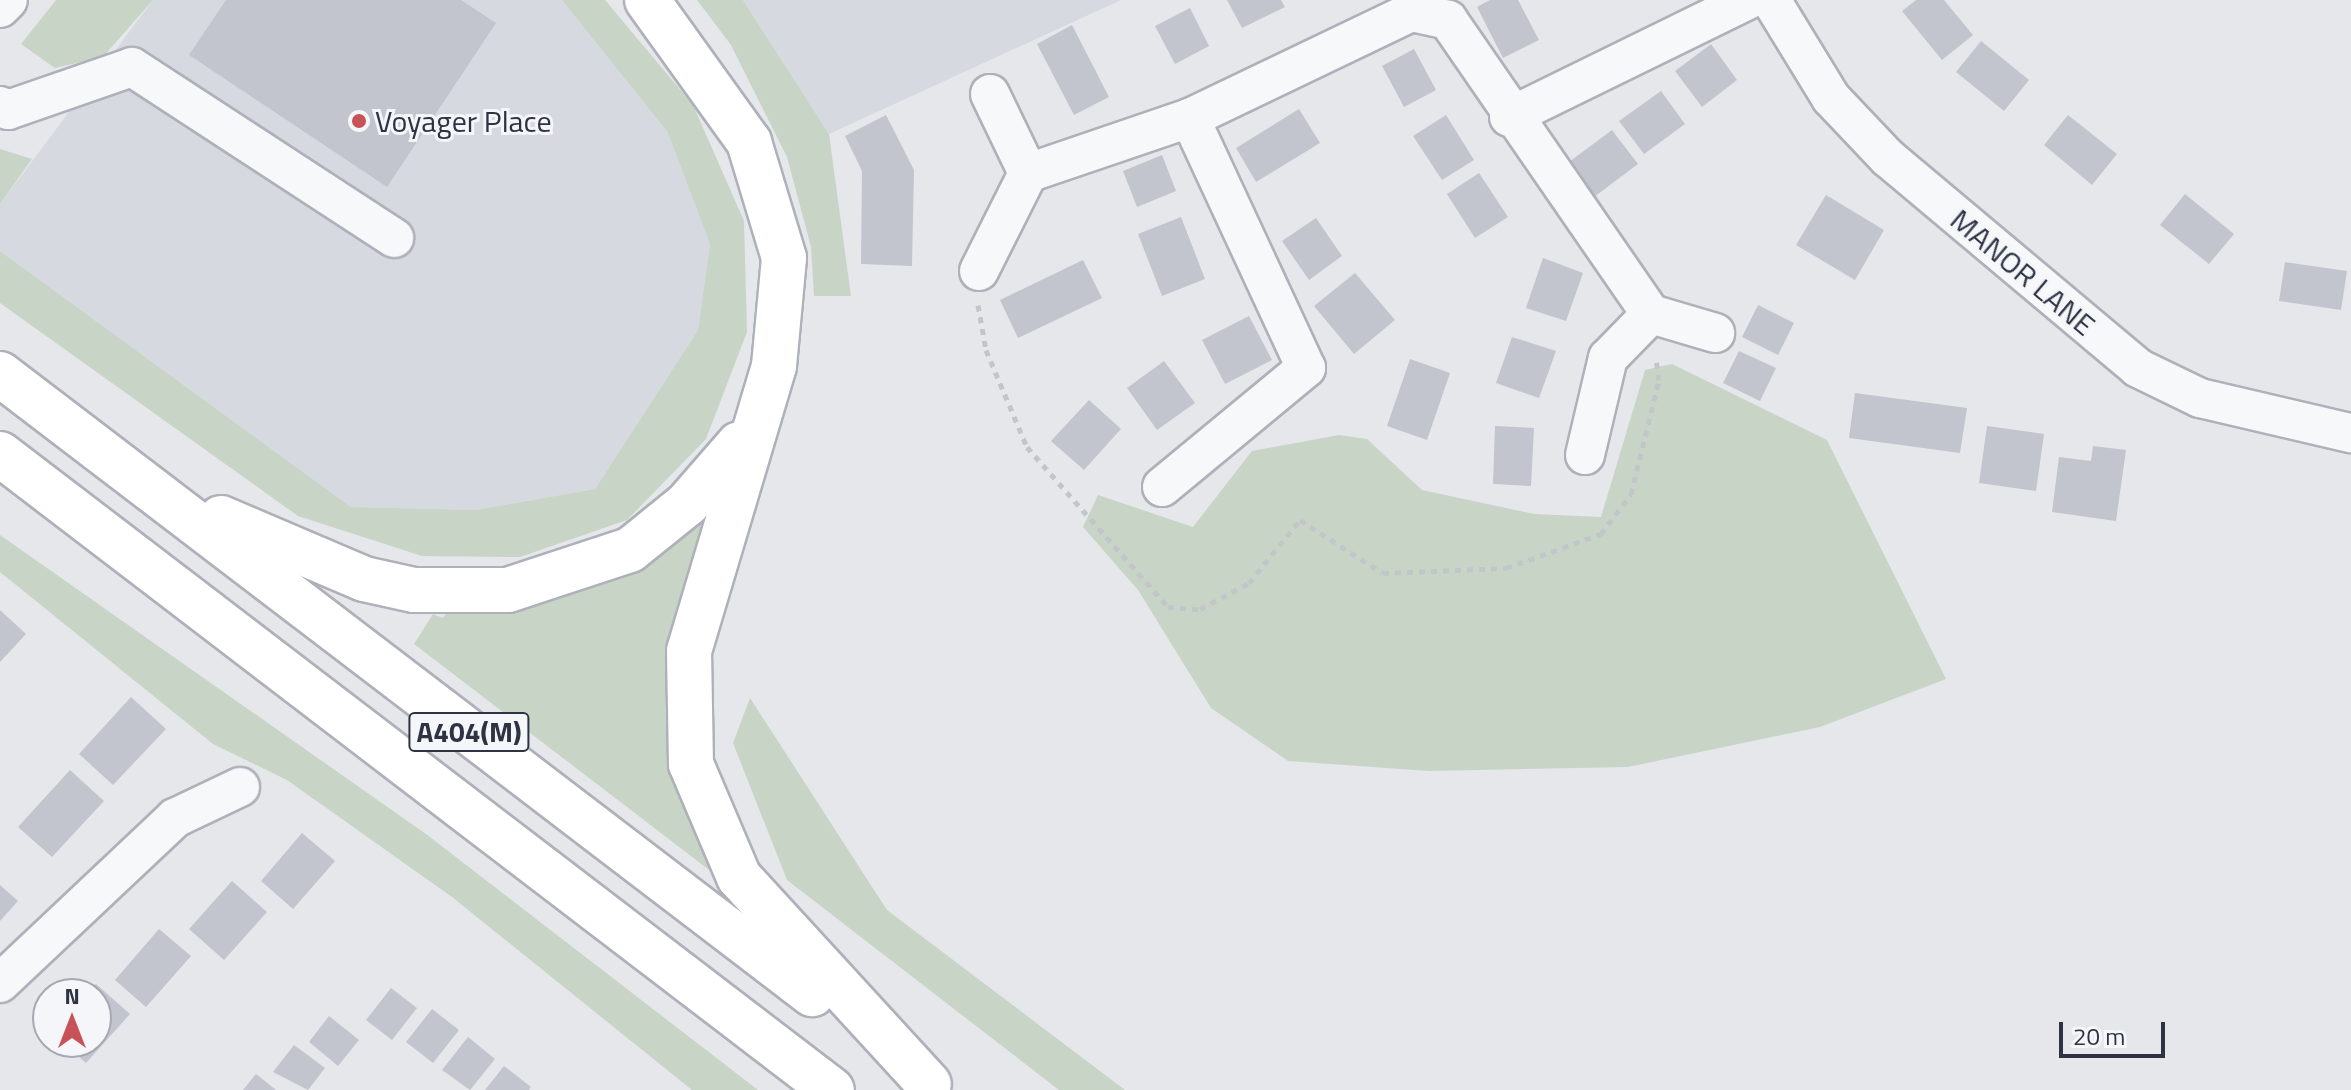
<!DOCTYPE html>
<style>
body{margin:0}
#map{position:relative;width:2351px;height:1090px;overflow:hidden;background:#e5e7eb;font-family:"Titillium Web",sans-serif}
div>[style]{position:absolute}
.built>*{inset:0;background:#d7d9e0}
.green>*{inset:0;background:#c8d5c6}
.building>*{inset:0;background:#c2c5ce}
.path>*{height:5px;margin-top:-2.5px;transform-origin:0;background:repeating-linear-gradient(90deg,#c2c5ca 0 6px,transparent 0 12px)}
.roads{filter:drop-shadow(2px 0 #aeb1b9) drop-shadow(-2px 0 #aeb1b9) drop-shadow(0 2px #aeb1b9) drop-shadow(0 -2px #aeb1b9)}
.minor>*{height:38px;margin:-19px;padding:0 19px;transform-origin:19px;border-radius:19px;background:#f7f8fa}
.highway>*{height:44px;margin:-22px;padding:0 22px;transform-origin:22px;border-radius:22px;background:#fff}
.dots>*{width:22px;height:22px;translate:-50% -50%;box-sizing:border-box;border:4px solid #f4f6f9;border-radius:50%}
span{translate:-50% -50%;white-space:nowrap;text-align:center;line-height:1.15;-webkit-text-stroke:6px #f4f6f9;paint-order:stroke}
.shield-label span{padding:2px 6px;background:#f4f6f9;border:2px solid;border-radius:6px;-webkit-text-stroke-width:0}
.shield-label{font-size:28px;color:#2d3343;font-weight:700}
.poi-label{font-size:30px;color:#2d3343}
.left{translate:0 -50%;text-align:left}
.street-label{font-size:30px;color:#2d3343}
.north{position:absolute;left:32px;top:978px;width:80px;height:80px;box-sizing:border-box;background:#f4f6f9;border:2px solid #a4a8b0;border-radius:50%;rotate:0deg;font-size:22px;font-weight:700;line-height:32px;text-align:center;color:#2d3343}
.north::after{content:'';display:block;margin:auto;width:28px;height:36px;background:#c75359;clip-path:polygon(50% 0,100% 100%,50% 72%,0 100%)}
.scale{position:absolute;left:2059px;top:1022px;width:106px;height:36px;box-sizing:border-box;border:4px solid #2d3343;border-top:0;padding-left:10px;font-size:24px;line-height:28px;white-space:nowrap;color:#2d3343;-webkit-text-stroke:6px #f4f6f9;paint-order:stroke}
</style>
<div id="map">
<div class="built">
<div style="clip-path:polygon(153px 0,569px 0,667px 131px,710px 244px,698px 330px,595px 489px,475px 510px,351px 507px,0 251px,0 204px)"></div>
<div style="clip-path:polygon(743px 0,1121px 0,829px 134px)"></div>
</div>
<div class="green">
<div style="clip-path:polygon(56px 0,153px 0,103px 57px,55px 68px,21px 44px)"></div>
<div style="clip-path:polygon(562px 0,605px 0,693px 105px,744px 221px,747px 332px,706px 439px,627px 520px,520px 557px,422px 556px,298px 516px,0 303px,0 251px,351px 507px,475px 510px,595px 489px,698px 330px,710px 244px,667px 131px)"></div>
<div style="clip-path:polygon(697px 0,743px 0,829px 134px,851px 296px,814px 296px,811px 247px,787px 157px,731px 45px)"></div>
<div style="clip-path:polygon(0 149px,32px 159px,0 204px)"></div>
<div style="clip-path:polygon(1672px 364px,1827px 440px,1946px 679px,1820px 727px,1628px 767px,1429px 771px,1288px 761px,1211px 708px,1138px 590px,1083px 527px,1098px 495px,1193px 527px,1252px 451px,1339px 435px,1367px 439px,1422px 490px,1534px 514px,1601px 517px,1645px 370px)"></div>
<div style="clip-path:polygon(701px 513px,709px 517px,683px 592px,671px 661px,721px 879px,414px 644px,433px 614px,443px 618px,449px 609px,527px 605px,580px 590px,622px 570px)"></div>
<div style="clip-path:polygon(0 535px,426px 834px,758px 1090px,692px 1090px,452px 897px,287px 780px,213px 744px,0 572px)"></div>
<div style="clip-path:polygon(750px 698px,887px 910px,1125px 1090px,1059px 1090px,787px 880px,733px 743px)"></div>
</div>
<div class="building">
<div style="clip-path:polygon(226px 0,461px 0,496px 23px,387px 187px,189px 55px)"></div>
<div style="clip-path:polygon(1227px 0,1281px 0,1285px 7px,1242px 28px)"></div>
<div style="clip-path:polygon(1490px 0,1518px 0,1539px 40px,1503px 58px,1477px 7px)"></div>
<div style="clip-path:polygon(1916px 0,1944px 0,1973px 35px,1942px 60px,1902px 11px)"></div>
<div style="clip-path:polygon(1190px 8px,1209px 46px,1175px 64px,1155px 26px)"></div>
<div style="clip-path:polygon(1072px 25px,1109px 97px,1074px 115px,1037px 44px)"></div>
<div style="clip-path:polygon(1981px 41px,2029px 80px,2004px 111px,1956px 72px)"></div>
<div style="clip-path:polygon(1711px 44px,1737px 80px,1702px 107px,1675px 71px)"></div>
<div style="clip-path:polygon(1414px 49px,1436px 90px,1404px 107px,1382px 66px)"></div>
<div style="clip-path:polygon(1661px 91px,1685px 124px,1644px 154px,1619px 121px)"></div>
<div style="clip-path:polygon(1299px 109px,1320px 143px,1256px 182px,1236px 148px)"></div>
<div style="clip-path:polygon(886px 115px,914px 170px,912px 266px,861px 264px,862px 171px,845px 136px)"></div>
<div style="clip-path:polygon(1446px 115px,1474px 160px,1442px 180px,1413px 136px)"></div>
<div style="clip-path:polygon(2068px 115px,2117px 154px,2092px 185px,2044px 145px)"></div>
<div style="clip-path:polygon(1612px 130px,1638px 164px,1594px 197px,1569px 162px)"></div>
<div style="clip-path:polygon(1162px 155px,1176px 191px,1137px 207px,1123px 171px)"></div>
<div style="clip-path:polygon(1479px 173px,1508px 217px,1475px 238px,1447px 194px)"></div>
<div style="clip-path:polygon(2185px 194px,2234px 234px,2209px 264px,2160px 225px)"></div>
<div style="clip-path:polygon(1826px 195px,1884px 230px,1855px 280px,1796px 245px)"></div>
<div style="clip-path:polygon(1181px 217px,1205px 279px,1162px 296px,1138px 234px)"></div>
<div style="clip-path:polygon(1316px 218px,1342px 256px,1309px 280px,1282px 241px)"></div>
<div style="clip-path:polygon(1543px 258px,1583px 273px,1566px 321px,1526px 308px)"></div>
<div style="clip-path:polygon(1083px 260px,1102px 298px,1018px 338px,1000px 300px)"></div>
<div style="clip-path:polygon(2285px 262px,2347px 271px,2341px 310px,2279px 301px)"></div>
<div style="clip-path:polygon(1355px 273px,1395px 320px,1354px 354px,1314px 306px)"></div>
<div style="clip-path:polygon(1758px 305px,1794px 323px,1778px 355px,1742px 337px)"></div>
<div style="clip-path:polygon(1249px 316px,1272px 360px,1225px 384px,1202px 340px)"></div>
<div style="clip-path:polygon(1512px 337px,1556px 351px,1539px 398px,1496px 383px)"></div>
<div style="clip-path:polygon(1739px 351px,1776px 368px,1760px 401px,1723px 383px)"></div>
<div style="clip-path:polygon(1410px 359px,1450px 373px,1427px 440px,1387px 426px)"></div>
<div style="clip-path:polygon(1164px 361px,1195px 403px,1157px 430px,1127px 388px)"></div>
<div style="clip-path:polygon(1855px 393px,1967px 408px,1960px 453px,1849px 438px)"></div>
<div style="clip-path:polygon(1089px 400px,1121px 429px,1084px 470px,1051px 441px)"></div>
<div style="clip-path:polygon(1495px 426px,1534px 428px,1531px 486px,1493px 484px)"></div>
<div style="clip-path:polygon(1987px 426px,2044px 434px,2036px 491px,1979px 483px)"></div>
<div style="clip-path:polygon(2093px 446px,2126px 450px,2116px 521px,2052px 512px,2059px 457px,2091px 461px)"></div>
<div style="clip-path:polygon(0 610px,26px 634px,0 662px)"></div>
<div style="clip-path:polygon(131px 697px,166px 729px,113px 785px,79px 754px)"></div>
<div style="clip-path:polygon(70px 770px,104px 801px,52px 857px,18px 827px)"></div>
<div style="clip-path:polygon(302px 833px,335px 861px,293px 909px,261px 881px)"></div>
<div style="clip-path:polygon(232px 881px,267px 912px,224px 960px,189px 929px)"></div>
<div style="clip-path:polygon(0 885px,18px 901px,0 921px)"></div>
<div style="clip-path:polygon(159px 929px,191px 956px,146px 1007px,115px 980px)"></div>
<div style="clip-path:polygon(96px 984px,130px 1014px,86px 1063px,62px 1042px,96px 1042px,96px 994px,87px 994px)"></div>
<div style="clip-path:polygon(391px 988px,417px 1008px,392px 1040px,366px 1020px)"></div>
<div style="clip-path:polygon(432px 1009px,459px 1030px,433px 1063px,406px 1042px)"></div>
<div style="clip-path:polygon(329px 1016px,359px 1040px,338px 1066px,309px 1042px)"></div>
<div style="clip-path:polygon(468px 1037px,495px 1059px,470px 1090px,442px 1070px)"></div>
<div style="clip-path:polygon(294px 1045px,325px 1068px,308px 1090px,273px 1072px)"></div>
<div style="clip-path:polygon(504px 1066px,531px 1087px,529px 1090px,485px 1090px)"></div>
<div style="clip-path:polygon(256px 1074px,276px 1090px,243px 1090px)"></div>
</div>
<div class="path">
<div style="left:978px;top:305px;width:46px;rotate:79.9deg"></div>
<div style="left:986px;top:350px;width:105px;rotate:67.1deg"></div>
<div style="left:1027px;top:447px;width:213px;rotate:48.6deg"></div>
<div style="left:1168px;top:607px;width:32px;rotate:4deg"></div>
<div style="left:1200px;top:609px;width:55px;rotate:-28deg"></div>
<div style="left:1249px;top:583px;width:81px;rotate:-51deg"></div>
<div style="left:1300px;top:520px;width:98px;rotate:32.6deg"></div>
<div style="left:1383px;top:573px;width:123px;rotate:-2.3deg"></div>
<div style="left:1506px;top:568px;width:101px;rotate:-19.7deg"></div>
<div style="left:1601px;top:534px;width:50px;rotate:-53.1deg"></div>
<div style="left:1631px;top:494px;width:117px;rotate:-76.2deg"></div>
<div style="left:1659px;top:380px;width:21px;rotate:-98deg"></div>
</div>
<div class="roads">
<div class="minor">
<div style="left:1771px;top:0;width:115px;rotate:58.5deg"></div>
<div style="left:1831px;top:98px;width:83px;rotate:46.5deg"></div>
<div style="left:1888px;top:158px;width:326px;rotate:40deg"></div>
<div style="left:2138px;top:368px;width:69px;rotate:25.8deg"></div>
<div style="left:2200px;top:398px;width:155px;rotate:13.1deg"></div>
<div style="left:0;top:8px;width:11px;rotate:-45deg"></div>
<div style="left:990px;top:94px;width:88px;rotate:64.3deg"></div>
<div style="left:0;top:106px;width:9px;rotate:27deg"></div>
<div style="left:8px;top:110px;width:131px;rotate:-19.1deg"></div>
<div style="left:132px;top:67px;width:313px;rotate:33.1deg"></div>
<div style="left:1509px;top:117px;width:266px;rotate:-26.1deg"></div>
<div style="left:979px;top:271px;width:110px;rotate:-63.4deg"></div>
<div style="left:1028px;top:173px;width:171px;rotate:-18.8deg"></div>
<div style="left:1190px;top:118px;width:245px;rotate:-25.6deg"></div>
<div style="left:1411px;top:12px;width:38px;rotate:12deg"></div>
<div style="left:1448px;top:20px;width:357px;rotate:55.4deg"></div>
<div style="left:1585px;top:455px;width:100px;rotate:-76.7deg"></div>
<div style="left:1608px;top:358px;width:62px;rotate:-45.7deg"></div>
<div style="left:1651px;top:314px;width:67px;rotate:16.5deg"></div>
<div style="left:1162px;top:487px;width:187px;rotate:-39.6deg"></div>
<div style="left:1306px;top:368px;width:276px;rotate:-114.9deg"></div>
<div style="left:0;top:983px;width:241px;rotate:-43.3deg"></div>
<div style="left:175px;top:818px;width:72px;rotate:-25.5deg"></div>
</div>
<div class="highway">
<div style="left:647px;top:0;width:175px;rotate:54.3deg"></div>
<div style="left:749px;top:142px;width:121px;rotate:73.2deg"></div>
<div style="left:784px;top:258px;width:108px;rotate:95.3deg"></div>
<div style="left:774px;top:366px;width:297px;rotate:106.6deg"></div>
<div style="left:689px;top:651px;width:113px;rotate:89deg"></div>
<div style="left:691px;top:764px;width:123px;rotate:67deg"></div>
<div style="left:739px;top:877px;width:281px;rotate:47.5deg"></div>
<div style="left:0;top:374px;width:1022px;rotate:37.36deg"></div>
<div style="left:0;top:454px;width:1047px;rotate:37.4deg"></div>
<div style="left:221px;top:518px;width:155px;rotate:23.1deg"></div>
<div style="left:364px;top:579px;width:51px;rotate:12.4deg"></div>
<div style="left:414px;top:590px;width:94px"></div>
<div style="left:508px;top:590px;width:128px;rotate:-18.2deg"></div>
<div style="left:630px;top:550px;width:73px;rotate:-38.9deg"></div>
<div style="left:687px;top:504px;width:79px;rotate:-49.1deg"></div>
</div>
</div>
<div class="dots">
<div style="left:359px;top:121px;background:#c75359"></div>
</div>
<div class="shield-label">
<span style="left:469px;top:732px">A404(M)</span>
</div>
<div class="poi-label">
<span class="left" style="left:375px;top:121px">Voyager Place</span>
</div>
<div class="street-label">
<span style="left:2023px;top:272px;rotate:40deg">MANOR LANE</span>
</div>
<div class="north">N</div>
<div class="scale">20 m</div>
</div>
